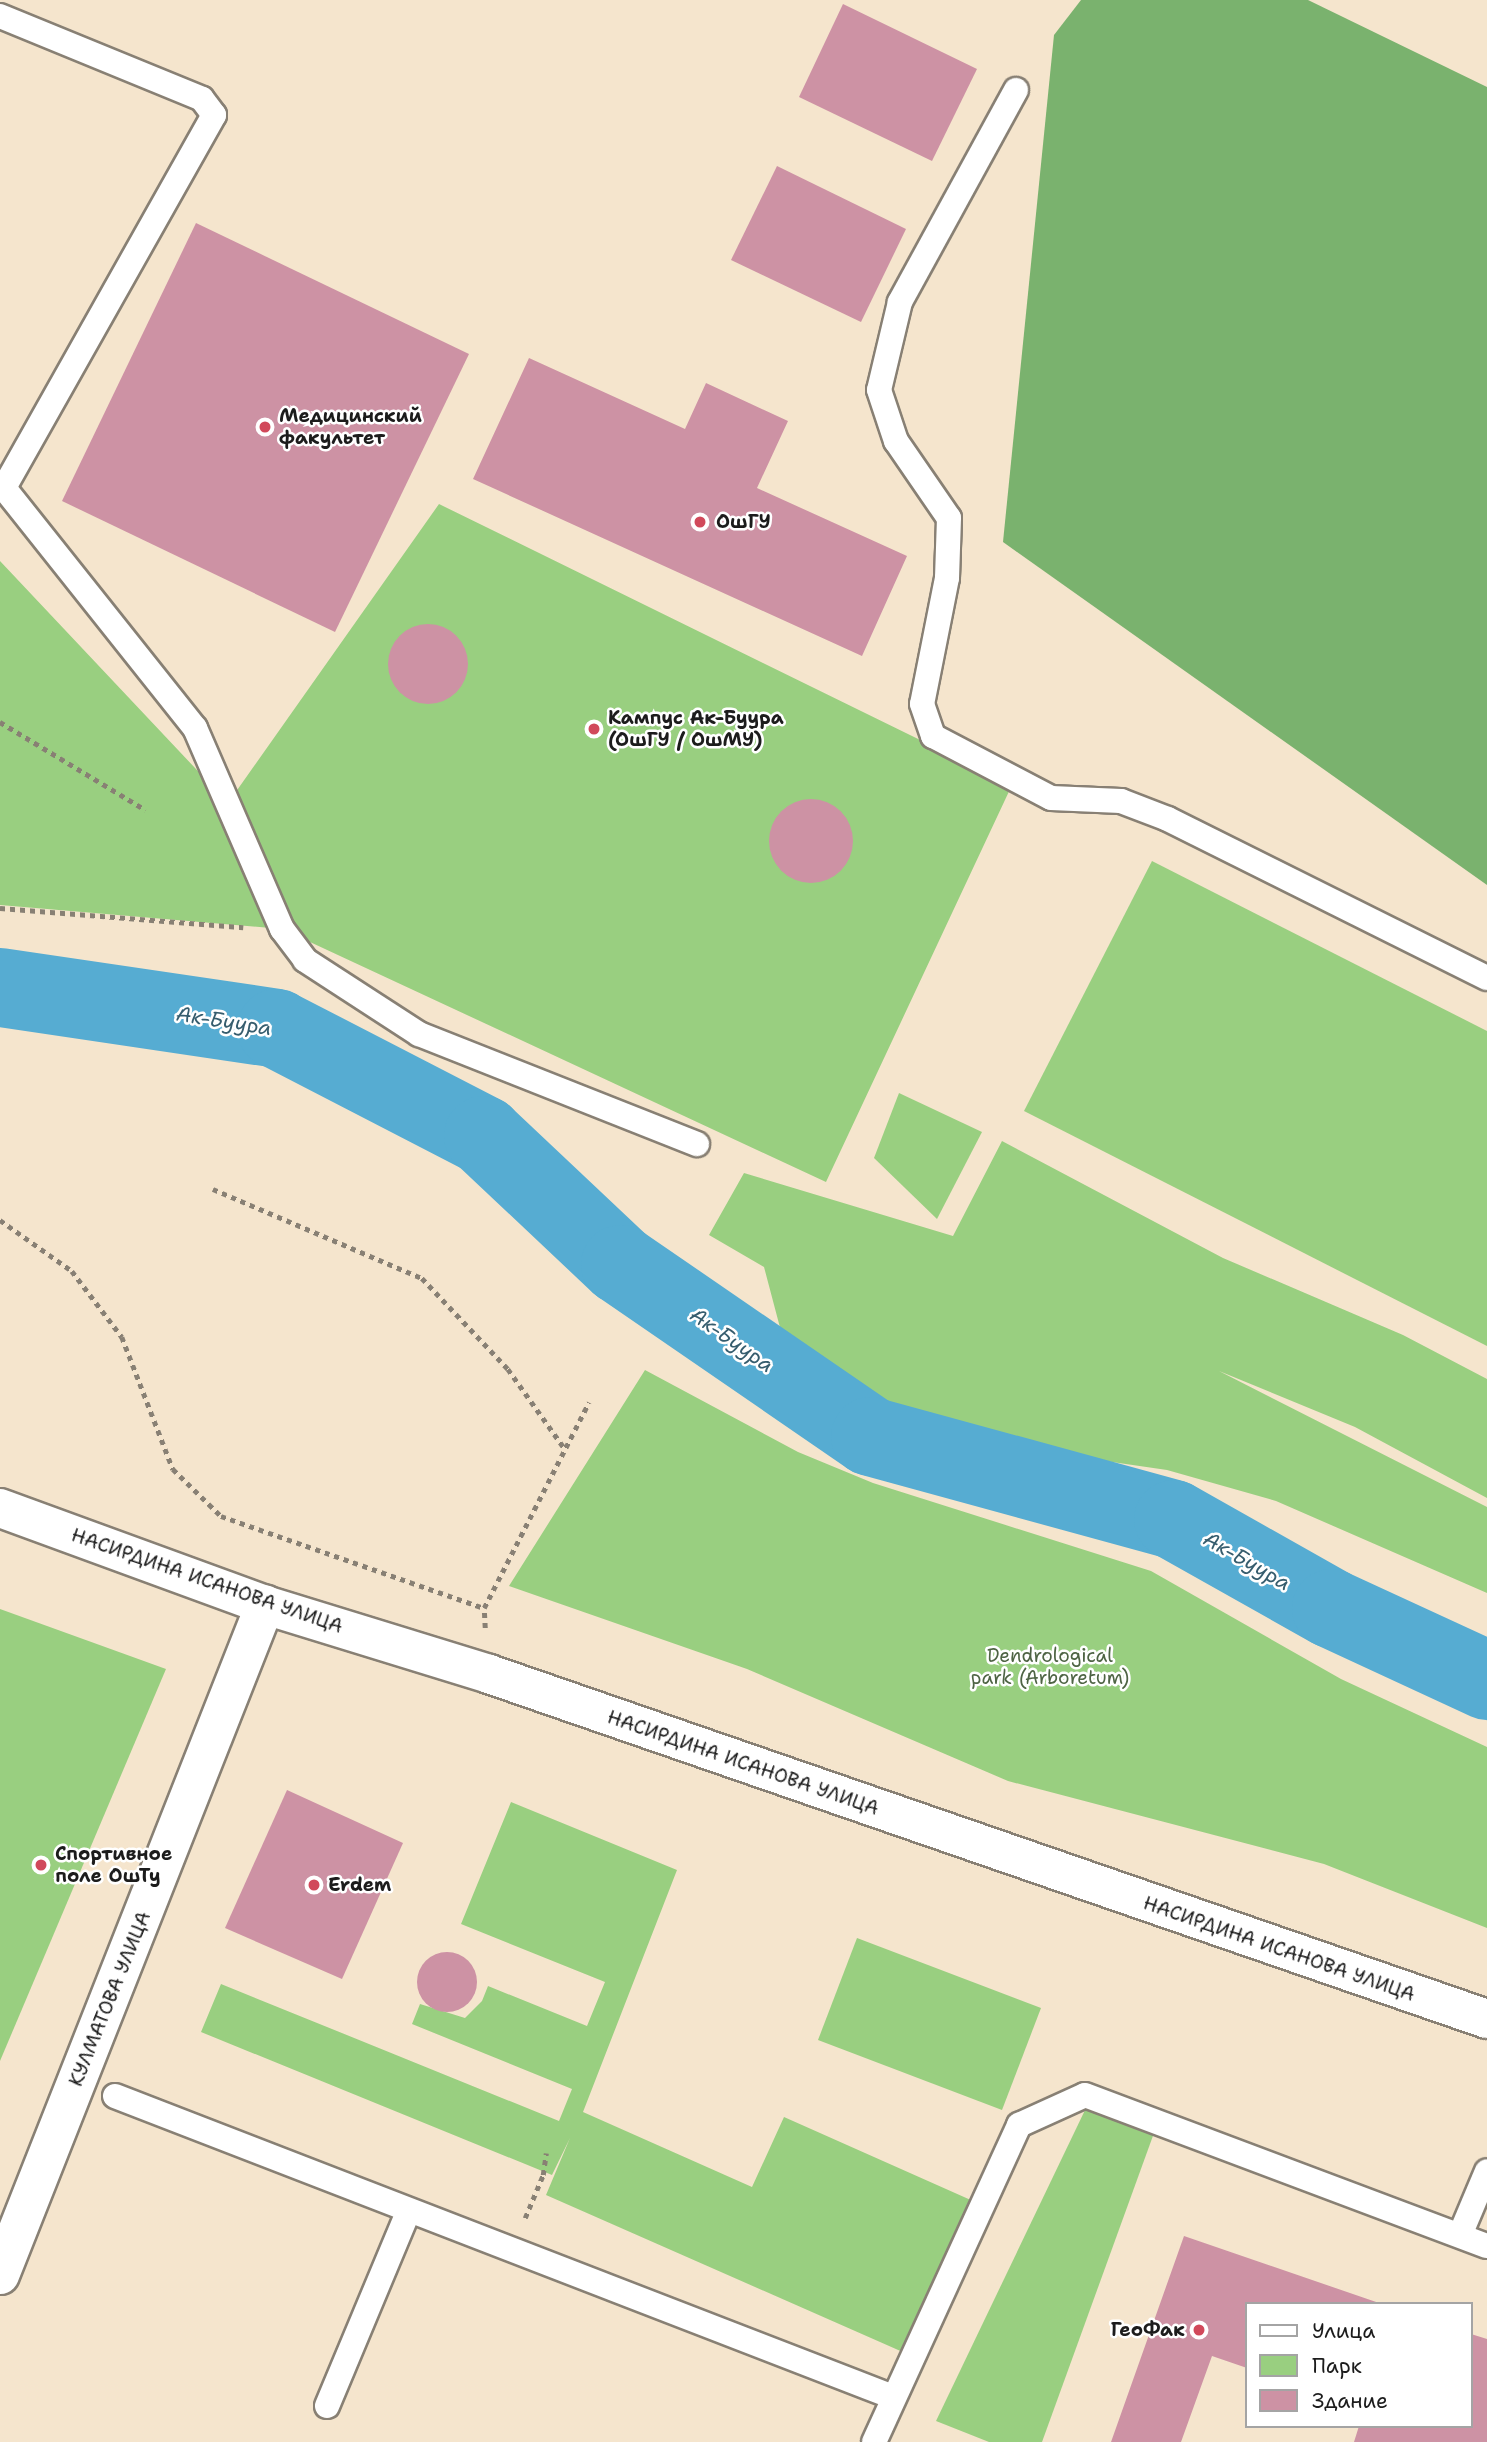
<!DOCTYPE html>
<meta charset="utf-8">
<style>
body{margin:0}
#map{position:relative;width:1487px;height:2442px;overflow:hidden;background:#f5e5cd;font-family:"Shantell Sans",sans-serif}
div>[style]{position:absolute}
.green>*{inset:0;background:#99cf80}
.forest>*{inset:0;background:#7ab26e}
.river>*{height:79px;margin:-39.5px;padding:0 39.5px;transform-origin:39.5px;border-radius:39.5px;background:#56acd2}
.building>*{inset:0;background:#cd92a4}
.round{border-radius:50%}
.path>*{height:4.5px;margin-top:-2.25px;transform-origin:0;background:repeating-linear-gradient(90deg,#888074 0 5px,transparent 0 10px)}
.roads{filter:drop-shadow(2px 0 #888074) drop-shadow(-2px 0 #888074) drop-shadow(0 2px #888074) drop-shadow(0 -2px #888074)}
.lane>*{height:24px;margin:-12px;padding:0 12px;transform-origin:12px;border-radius:12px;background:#fff}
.street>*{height:38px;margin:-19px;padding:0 19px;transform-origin:19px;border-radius:19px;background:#fff}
.secondary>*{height:38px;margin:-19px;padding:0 19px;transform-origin:19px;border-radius:19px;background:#fff}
.dots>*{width:19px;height:19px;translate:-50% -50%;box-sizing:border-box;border:4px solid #fff;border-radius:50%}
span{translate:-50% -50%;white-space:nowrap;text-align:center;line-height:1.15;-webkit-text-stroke:5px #fff;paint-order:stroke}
.poi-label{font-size:19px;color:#1c1c1c;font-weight:700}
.left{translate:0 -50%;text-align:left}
.right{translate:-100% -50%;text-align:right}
.street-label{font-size:19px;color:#1c1c1c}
.park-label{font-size:19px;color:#4e6444}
.water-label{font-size:21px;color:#365d6e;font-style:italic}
.legend{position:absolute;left:1245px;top:2302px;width:228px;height:126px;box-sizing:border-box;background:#fff;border:2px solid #a4a4a4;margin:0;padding:9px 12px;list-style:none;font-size:21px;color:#1c1c1c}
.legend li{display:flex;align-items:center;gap:14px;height:35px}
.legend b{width:35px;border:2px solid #a4a4a4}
</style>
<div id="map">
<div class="green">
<div style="clip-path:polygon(439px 504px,1012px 785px,826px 1182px,282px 929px,0 905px,0 561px,228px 803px)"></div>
<div style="clip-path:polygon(1152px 861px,1487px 1031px,1487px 1346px,1024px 1111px)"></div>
<div style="clip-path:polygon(899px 1093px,982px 1132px,937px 1219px,874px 1158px)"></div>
<div style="clip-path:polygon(1002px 1141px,1223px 1258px,1403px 1335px,1487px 1379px,1487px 1498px,1355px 1427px,1219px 1371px,1487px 1507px,1487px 1593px,1276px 1501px,1167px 1470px,926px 1435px,787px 1354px,764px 1267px,709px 1235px,744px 1173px,953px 1236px)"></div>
<div style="clip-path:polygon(645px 1370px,798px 1452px,873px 1483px,1151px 1571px,1341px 1679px,1487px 1747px,1487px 1928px,1324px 1864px,1008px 1781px,747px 1669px,509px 1586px)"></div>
<div style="clip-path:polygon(0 1609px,166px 1669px,0 2061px)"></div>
<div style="clip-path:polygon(511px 1802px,677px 1870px,583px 2112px,752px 2187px,784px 2117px,973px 2201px,905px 2353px,546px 2195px,570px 2138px,552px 2175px,201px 2032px,221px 1984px,559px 2121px,572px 2089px,412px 2024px,420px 2004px,465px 2018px,482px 2001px,488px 1986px,587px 2026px,605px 1982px,461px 1924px)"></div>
<div style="clip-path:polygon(857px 1938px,1041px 2008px,1002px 2110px,818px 2040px)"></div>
<div style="clip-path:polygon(1086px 2108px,1154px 2133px,1042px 2442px,989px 2442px,936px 2421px)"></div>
</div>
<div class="forest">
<div style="clip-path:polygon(1081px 0,1308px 0,1487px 87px,1487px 885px,1003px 542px,1054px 35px)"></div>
</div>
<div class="river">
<div style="left:0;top:987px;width:279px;rotate:8.4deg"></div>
<div style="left:276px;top:1028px;width:233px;rotate:27.3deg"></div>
<div style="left:483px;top:1135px;width:188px;rotate:43.3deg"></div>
<div style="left:620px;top:1264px;width:303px;rotate:34.5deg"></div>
<div style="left:870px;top:1436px;width:314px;rotate:15.3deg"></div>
<div style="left:1173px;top:1519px;width:181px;rotate:29.4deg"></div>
<div style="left:1331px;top:1608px;width:172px;rotate:24.8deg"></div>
</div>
<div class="building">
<div style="clip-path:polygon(843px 4px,977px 69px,932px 161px,799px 97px)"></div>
<div style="clip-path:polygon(777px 166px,906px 229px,861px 322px,731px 260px)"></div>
<div style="clip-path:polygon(196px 223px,469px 354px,335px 632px,62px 501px)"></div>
<div style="clip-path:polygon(529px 358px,685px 429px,706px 383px,788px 421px,757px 488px,907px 556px,862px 656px,473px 479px)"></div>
<div class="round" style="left:388px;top:624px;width:80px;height:80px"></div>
<div class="round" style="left:769px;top:799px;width:84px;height:84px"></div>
<div style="clip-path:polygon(287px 1790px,403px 1843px,342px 1979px,225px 1928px)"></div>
<div class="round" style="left:417px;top:1952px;width:60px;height:60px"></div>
<div style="clip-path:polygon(1184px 2236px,1382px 2304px,1247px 2304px,1247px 2368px,1212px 2356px,1181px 2442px,1111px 2442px)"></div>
<div style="clip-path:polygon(1471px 2334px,1487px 2339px,1487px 2442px,1354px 2442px,1359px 2426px,1471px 2426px)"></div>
</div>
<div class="path">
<div style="left:0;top:722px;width:170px;rotate:31.1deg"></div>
<div style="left:0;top:908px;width:244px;rotate:4.5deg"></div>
<div style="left:213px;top:1189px;width:227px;rotate:23.1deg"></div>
<div style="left:422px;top:1278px;width:125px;rotate:46.6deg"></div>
<div style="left:508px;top:1369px;width:98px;rotate:54.5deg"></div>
<div style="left:0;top:1220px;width:88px;rotate:35.3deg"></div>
<div style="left:72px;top:1271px;width:83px;rotate:52.9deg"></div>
<div style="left:122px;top:1337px;width:142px;rotate:68.9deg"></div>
<div style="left:173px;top:1469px;width:67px;rotate:44.4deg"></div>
<div style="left:221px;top:1516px;width:279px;rotate:19.3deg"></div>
<div style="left:485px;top:1628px;width:20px;rotate:-93deg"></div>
<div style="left:484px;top:1608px;width:231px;rotate:-63deg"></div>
<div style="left:525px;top:2218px;width:47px;rotate:-67.3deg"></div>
<div style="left:543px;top:2175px;width:22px;rotate:-82deg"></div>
</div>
<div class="roads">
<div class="lane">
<div style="left:0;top:16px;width:218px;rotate:22.3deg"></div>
<div style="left:202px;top:99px;width:20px;rotate:53deg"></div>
<div style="left:214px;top:115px;width:428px;rotate:119.4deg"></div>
<div style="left:4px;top:488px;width:307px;rotate:51.5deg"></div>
<div style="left:195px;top:728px;width:219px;rotate:66.6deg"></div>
<div style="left:282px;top:929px;width:39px;rotate:53deg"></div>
<div style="left:305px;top:960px;width:136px;rotate:33deg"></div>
<div style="left:419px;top:1034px;width:299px;rotate:21.6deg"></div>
<div style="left:1016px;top:90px;width:242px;rotate:118.7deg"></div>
<div style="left:900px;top:302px;width:90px;rotate:103.4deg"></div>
<div style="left:879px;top:390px;width:54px;rotate:71.6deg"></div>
<div style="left:896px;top:441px;width:93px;rotate:55.5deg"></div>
<div style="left:949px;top:518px;width:60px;rotate:91.9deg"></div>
<div style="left:947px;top:578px;width:128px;rotate:101.2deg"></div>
<div style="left:922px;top:704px;width:34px;rotate:71deg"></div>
<div style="left:933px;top:736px;width:133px;rotate:27.7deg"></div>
<div style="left:1051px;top:798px;width:70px;rotate:2.5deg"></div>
<div style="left:1121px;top:801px;width:50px;rotate:21deg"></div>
<div style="left:1168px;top:819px;width:356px;rotate:26.5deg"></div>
<div style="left:115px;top:2096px;width:834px;rotate:21.15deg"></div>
<div style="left:1460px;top:2235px;width:69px;rotate:-67.1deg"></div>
<div style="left:327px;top:2406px;width:212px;rotate:-67.3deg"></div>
<div style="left:874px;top:2442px;width:349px;rotate:-65.4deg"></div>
<div style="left:1019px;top:2125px;width:72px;rotate:-24.4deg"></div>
<div style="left:1085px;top:2095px;width:429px;rotate:20.6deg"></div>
</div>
<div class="street">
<div style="left:0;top:2275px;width:721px;rotate:-68.42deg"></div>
</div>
<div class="secondary">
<div style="left:0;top:1508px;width:282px;rotate:20.1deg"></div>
<div style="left:265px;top:1605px;width:234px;rotate:17.1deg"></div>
<div style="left:489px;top:1674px;width:1056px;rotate:19.07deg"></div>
</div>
</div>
<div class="dots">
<div style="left:265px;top:427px;background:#d1495b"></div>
<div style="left:700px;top:522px;background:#d1495b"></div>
<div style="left:594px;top:729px;background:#d1495b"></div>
<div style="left:41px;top:1865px;background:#d1495b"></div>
<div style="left:314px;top:1885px;background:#d1495b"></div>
<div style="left:1199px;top:2330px;background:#d1495b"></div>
</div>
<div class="poi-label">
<span class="left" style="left:279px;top:427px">Медицинский<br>факультет</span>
<span class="left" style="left:716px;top:522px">ОшГУ</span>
<span class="left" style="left:608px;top:729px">Кампус Ак-Буура<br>(ОшГУ / ОшМУ)</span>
<span class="left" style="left:55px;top:1865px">Спортивное<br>поле ОшТу</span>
<span class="left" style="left:328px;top:1885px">Erdem</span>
<span class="right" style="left:1185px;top:2330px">ГеоФак</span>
</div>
<div class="street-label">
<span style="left:207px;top:1581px;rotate:19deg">НАСИРДИНА ИСАНОВА УЛИЦА</span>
<span style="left:743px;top:1763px;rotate:19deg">НАСИРДИНА ИСАНОВА УЛИЦА</span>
<span style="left:1279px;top:1949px;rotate:19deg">НАСИРДИНА ИСАНОВА УЛИЦА</span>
<span style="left:110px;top:1999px;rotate:-68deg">КУЛМАТОВА УЛИЦА</span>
</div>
<div class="park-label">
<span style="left:1050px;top:1667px">Dendrological<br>park (Arboretum)</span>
</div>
<div class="water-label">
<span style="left:224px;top:1021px;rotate:9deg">Ак-Буура</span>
<span style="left:732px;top:1340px;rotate:35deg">Ак-Буура</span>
<span style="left:1247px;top:1561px;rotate:30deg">Ак-Буура</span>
</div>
<ul class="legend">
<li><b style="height:9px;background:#fff"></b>Улица</li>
<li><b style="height:19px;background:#99cf80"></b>Парк</li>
<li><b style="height:19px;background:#cd92a4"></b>Здание</li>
</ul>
</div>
